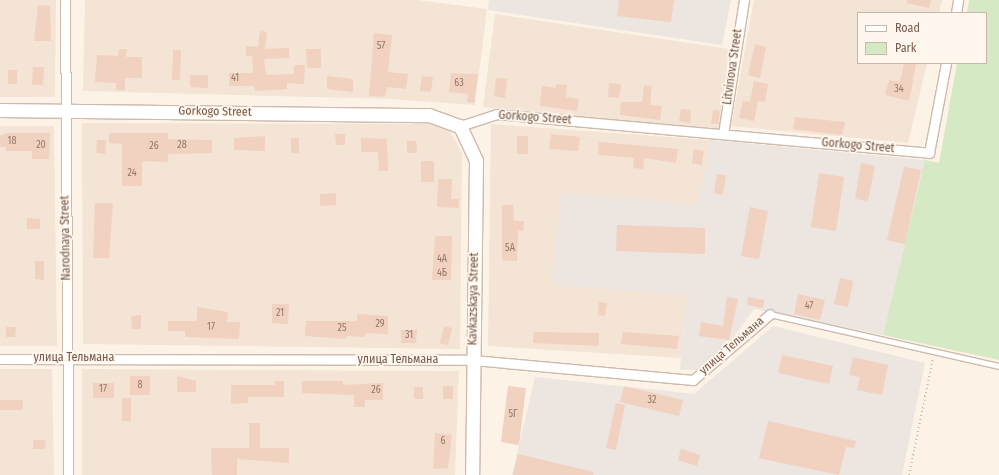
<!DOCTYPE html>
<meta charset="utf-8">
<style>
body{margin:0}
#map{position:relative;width:999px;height:475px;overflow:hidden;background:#fcf3e6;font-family:"Fira Sans Condensed",sans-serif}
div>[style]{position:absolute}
.residential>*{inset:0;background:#f3e4d5}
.industrial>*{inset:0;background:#ece5e0}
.green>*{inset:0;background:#d5e9c5}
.building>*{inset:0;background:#f1d1bf}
.path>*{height:2px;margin-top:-1px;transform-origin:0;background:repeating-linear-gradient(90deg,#d6b4a2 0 1px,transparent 0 4px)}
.roads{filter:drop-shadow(1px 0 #cdbaad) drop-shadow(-1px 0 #cdbaad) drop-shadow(0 1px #cdbaad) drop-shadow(0 -1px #cdbaad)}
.service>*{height:4.5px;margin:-2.25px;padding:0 2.25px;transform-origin:2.25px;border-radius:2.25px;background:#fff}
.minor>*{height:9px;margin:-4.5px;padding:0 4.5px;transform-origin:4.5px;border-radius:4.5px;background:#fff}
.secondary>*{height:13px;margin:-6.5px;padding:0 6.5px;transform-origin:6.5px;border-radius:6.5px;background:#fff}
span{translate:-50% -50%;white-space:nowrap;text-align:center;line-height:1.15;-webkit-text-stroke:3.5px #fff7ed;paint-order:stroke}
.number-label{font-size:10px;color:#947768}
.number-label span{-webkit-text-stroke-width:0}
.street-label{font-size:12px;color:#75594b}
.legend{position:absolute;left:857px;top:12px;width:130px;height:52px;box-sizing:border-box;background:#fff7ed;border:1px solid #c8b8ac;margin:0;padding:5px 7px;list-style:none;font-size:12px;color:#75594b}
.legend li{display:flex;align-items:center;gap:8px;height:20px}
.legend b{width:20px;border:1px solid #c8b8ac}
</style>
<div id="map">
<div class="residential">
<div style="clip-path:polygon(0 0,56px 0,55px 97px,0 97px)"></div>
<div style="clip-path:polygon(85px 0,417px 0,487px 9px,475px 105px,389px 99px,83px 91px)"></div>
<div style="clip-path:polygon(754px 0,942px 0,939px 13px,858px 13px,858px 63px,927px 63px,908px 143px,731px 126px)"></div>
<div style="clip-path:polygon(495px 14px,729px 49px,719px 130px,483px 107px)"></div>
<div style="clip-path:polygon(82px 123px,440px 124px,451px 133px,462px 153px,460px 349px,83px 344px)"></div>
<div style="clip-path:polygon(491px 124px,710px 140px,699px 205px,561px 193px,553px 278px,557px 285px,687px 295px,681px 358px,488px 346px)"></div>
<div style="clip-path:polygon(0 126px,54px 126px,57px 346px,0 346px)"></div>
<div style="clip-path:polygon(0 369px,52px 369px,54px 475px,0 475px)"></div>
<div style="clip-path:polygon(82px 369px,459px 371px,455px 475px,82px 475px)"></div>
</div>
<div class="industrial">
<div style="clip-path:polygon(489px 0,731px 0,722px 45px,488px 10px)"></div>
<div style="clip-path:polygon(710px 140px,925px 160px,883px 335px,754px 309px,727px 346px,697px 370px,680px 370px,687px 295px,557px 285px,553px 278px,561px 193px,699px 205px)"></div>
<div style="clip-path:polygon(773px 326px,925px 363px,902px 475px,512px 475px,535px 377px,694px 394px)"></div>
</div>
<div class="green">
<div style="clip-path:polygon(969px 0,999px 0,999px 360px,883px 335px,925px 160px,939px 163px,957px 63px,986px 63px,986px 13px,967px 13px)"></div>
</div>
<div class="building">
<div style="clip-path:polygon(619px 0,674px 0,671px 22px,617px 16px)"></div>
<div style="clip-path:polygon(907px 0,931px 0,929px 8px,907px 3px)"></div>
<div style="clip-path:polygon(38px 5px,50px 6px,51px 41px,34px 41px)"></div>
<div style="clip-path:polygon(260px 31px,267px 32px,265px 49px,289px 48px,289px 58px,264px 59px,266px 75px,294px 74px,294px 65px,305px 65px,304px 84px,287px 83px,287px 89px,255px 91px,254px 86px,229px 86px,229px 73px,253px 73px,252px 56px,246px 56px,246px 46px,258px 47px)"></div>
<div style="clip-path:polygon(374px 33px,392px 35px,388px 72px,408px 74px,406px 89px,387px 87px,385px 97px,369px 96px)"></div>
<div style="clip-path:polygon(755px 44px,766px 47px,760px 78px,748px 75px)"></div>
<div style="clip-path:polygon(119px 49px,127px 49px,126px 57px,142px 57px,142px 78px,125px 78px,125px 90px,116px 90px,116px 83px,95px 82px,97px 55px,118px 56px)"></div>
<div style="clip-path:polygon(306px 49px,321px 49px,321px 68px,307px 68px)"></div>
<div style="clip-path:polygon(173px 50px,181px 50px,180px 80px,172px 80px)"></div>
<div style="clip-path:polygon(904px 63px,916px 64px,909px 101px,885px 95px,889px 80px,900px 82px)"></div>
<div style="clip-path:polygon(33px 67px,44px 67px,43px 85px,32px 85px)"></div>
<div style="clip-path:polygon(8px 70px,17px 70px,17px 84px,8px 84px)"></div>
<div style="clip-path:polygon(451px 73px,478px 74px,474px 103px,467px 102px,468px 94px,449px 92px)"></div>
<div style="clip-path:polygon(190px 75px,208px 75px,208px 88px,190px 87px)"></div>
<div style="clip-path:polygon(327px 76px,353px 79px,353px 92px,327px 89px)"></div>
<div style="clip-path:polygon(422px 76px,433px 77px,431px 92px,420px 91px)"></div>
<div style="clip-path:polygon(496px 78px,507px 79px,505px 98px,494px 96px)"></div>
<div style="clip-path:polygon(754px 81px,768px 84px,765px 102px,758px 101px,754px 121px,739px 118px,743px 101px,750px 102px)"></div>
<div style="clip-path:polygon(609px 83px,621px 84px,619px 98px,608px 97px)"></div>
<div style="clip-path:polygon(556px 84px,567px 85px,566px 97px,579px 99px,577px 111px,540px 106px,542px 86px,556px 88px)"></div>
<div style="clip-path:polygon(644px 85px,652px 86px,650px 105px,662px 106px,660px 120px,620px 115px,621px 102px,642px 102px)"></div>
<div style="clip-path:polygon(681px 109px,691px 110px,690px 123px,679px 121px)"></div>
<div style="clip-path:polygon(713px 110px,720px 111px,718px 124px,711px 124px)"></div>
<div style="clip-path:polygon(795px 117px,845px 122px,842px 135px,793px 129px)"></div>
<div style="clip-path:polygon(7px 133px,50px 133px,49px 159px,32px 159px,32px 151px,6px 151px,6px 147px,0 147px,0 136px)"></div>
<div style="clip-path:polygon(109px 133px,168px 133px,168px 139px,212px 140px,212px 153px,168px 154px,168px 162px,142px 161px,142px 186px,122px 186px,122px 144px,109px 143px)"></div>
<div style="clip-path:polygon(335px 134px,345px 134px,345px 145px,336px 145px)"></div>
<div style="clip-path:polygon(551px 134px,580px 137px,578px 151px,549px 149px)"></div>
<div style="clip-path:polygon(265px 136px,265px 151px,234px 150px,234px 138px)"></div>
<div style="clip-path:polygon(517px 136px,528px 136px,528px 154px,517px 154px)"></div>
<div style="clip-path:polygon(291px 138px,299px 138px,299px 153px,291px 153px)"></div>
<div style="clip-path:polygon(361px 138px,387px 139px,388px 171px,379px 171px,378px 152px,361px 152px)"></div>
<div style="clip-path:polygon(97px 140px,106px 140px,105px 154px,96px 153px)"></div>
<div style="clip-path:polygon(407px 141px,416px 141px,417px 153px,407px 153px)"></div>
<div style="clip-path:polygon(599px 142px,678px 149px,676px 163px,644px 158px,643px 169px,633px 168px,634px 158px,598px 155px)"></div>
<div style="clip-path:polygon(694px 149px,704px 151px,702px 165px,692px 163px)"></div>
<div style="clip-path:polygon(421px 161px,434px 161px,434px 182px,421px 182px)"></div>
<div style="clip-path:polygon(861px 163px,875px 166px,868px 201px,855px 199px)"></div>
<div style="clip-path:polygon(904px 167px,921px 170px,905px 244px,887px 240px)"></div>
<div style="clip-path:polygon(819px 173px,844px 177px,836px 231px,811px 227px)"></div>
<div style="clip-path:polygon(717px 174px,726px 175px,723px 195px,714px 193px)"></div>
<div style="clip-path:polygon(438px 179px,452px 179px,451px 199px,459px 199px,459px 208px,437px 207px)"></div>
<div style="clip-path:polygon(336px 193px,336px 205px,320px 206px,320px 194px)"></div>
<div style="clip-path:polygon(95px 203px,113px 203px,109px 258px,93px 258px)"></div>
<div style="clip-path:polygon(502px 205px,513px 205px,514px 221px,524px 221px,523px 231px,518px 231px,517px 261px,502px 260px)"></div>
<div style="clip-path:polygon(750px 207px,768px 211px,759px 259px,741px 256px)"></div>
<div style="clip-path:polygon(27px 218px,40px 219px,40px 229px,27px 229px)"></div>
<div style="clip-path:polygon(617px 225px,705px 228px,705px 254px,616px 251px)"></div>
<div style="clip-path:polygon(435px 236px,452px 236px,451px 280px,432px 280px)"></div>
<div style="clip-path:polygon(35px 261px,44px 261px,44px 280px,35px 279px)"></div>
<div style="clip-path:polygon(840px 278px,853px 281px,848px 307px,834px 304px)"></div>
<div style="clip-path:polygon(798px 294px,825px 300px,820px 320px,794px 314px)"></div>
<div style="clip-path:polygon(727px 297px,738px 299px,729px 340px,699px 336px,701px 322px,723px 326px)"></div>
<div style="clip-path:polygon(748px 297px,764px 300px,763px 308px,747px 305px)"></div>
<div style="clip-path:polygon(599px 302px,607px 303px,605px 316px,598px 315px)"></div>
<div style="clip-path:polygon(272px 304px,289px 304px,288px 324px,272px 323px)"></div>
<div style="clip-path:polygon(197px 307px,228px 312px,227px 322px,240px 322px,239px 339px,185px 337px,185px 331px,168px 331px,168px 321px,197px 321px)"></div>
<div style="clip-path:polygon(357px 314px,388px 316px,388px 334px,365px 333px,365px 337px,347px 336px,346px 339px,305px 336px,306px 321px,357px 321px)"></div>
<div style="clip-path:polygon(141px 315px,141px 329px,132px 329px,131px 316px)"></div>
<div style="clip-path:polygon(444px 326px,452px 328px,448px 345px,440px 343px)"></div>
<div style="clip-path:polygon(6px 327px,16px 327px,15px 337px,6px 337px)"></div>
<div style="clip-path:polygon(401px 330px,417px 330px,416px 343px,401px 343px)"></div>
<div style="clip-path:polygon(534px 332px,599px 333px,599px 346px,533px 343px)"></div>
<div style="clip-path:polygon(623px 332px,679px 336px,677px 349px,621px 344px)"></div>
<div style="clip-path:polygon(782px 355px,833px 366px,829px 384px,778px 373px)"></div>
<div style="clip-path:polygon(853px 357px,888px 365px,882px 395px,857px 390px,860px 377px,849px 375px)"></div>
<div style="clip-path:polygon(130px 376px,150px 376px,150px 395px,130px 395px)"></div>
<div style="clip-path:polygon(177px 376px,196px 381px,196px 392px,177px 392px)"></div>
<div style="clip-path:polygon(275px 381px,284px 381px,284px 397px,248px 397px,248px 403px,231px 404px,231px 385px,275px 385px)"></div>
<div style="clip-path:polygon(302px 381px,343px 381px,343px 385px,383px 383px,383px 400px,365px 400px,365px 407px,354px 407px,354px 395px,302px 393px)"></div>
<div style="clip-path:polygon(93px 383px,114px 383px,114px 398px,93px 398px)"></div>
<div style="clip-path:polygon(443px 386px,453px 386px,453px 399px,443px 399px)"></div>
<div style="clip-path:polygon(508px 386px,526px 388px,519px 445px,501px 442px)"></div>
<div style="clip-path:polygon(624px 386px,683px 400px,679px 416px,620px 402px)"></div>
<div style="clip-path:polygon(414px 387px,423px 387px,423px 399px,414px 399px)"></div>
<div style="clip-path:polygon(122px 398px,131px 398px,131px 421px,122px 421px)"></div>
<div style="clip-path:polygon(0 400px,23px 400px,23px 410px,0 410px)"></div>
<div style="clip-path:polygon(616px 403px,625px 405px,616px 450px,606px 448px)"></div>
<div style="clip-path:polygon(768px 421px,856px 441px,854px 448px,846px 447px,839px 475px,759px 458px)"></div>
<div style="clip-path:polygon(249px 423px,260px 423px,260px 448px,289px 448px,289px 463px,237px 459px,237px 475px,212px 475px,211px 448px,249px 448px)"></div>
<div style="clip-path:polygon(435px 433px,452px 435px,448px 468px,433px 469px)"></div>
<div style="clip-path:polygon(33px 440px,46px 440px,45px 449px,33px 449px)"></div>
<div style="clip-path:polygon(681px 449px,700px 455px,697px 466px,678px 460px)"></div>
<div style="clip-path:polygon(518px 454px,594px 472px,593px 475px,513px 475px)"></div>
</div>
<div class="path">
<div style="left:909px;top:475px;width:119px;rotate:-78.4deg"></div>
</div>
<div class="roads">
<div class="service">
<div style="left:770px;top:314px;width:235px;rotate:12.8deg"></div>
</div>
<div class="minor">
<div style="left:65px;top:0;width:475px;rotate:89.6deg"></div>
<div style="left:956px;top:13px;width:13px;rotate:-81deg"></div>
<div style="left:460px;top:126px;width:38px;rotate:-18deg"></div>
<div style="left:496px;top:114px;width:435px;rotate:5.1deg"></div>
<div style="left:929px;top:153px;width:92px;rotate:-79.3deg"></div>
<div style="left:723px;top:134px;width:136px;rotate:-81.1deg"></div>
<div style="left:0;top:359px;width:473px;rotate:0.1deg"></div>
<div style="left:473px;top:360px;width:221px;rotate:5.2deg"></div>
<div style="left:693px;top:380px;width:101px;rotate:-40.6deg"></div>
</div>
<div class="secondary">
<div style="left:0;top:110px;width:429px;rotate:0.7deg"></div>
<div style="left:429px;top:115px;width:33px;rotate:20deg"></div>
<div style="left:460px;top:126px;width:38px;rotate:65deg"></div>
<div style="left:476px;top:160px;width:315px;rotate:90.7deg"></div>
</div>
</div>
<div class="number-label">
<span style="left:381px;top:47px">57</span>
<span style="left:235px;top:79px">41</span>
<span style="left:459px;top:84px">63</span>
<span style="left:899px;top:90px">34</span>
<span style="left:12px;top:142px">18</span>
<span style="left:41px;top:146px">20</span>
<span style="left:182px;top:146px">28</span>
<span style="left:154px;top:147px">26</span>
<span style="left:132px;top:174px">24</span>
<span style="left:510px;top:249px">5А</span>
<span style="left:442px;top:260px">4А</span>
<span style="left:442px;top:274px">4Б</span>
<span style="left:809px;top:307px">47</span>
<span style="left:280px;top:314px">21</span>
<span style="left:380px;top:325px">29</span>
<span style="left:211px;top:328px">17</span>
<span style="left:342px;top:329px">25</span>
<span style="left:409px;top:336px">31</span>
<span style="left:140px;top:386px">8</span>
<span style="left:103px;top:390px">17</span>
<span style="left:376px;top:391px">26</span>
<span style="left:652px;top:401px">32</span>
<span style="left:513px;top:415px">5Г</span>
<span style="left:443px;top:442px">6</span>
</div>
<div class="street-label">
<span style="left:733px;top:67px;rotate:-82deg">Litvinova Street</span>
<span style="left:215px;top:112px;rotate:1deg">Gorkogo Street</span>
<span style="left:535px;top:118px;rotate:4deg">Gorkogo Street</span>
<span style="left:858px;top:146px;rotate:5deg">Gorkogo Street</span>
<span style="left:66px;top:238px;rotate:-91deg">Narodnaya Street</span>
<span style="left:474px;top:299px;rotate:-89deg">Kavkazskaya Street</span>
<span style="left:732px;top:346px;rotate:-41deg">улица Тельмана</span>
<span style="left:74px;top:358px">улица Тельмана</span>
<span style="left:398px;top:360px">улица Тельмана</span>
</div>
<ul class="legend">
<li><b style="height:5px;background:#fff"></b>Road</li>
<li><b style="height:11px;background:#d5e9c5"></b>Park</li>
</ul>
</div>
